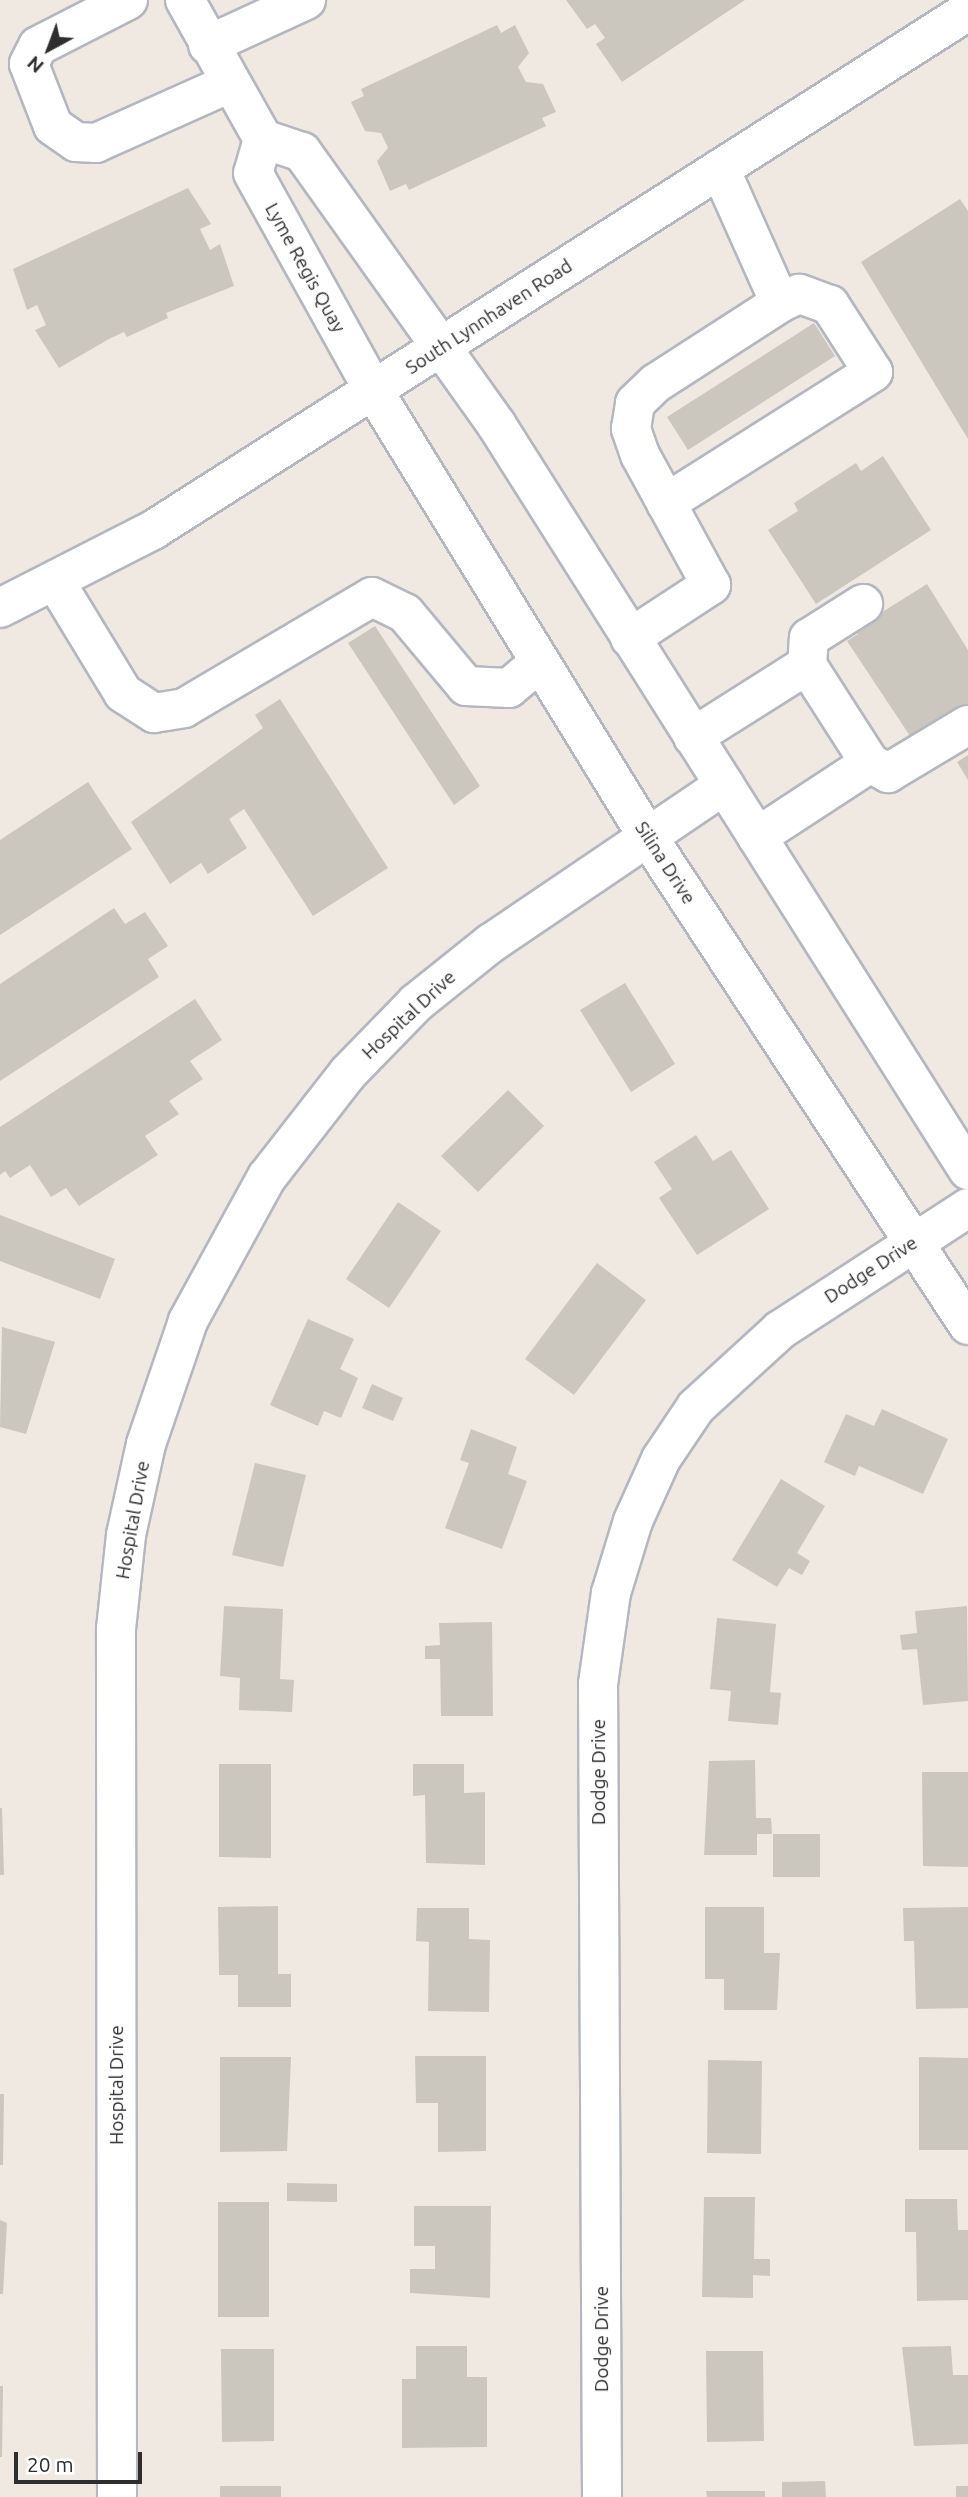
<!DOCTYPE html>
<style>
body{margin:0}
#map{position:relative;width:968px;height:2497px;overflow:hidden;background:#efe9e1;font-family:Ubuntu,sans-serif}
div>[style]{position:absolute}
.building>*{inset:0;background:#cbc7bf}
.roads{filter:drop-shadow(2px 0 #b4b7c1) drop-shadow(-2px 0 #b4b7c1) drop-shadow(0 2px #b4b7c1) drop-shadow(0 -2px #b4b7c1)}
.minor>*{height:38px;margin:-19px;padding:0 19px;transform-origin:19px;border-radius:19px;background:#fff}
span{translate:-50% -50%;white-space:nowrap;text-align:center;line-height:1.15;-webkit-text-stroke:7px #fff;paint-order:stroke}
.street-label{font-size:19px;color:#2e2e2e}
.north{position:absolute;left:14px;top:14px;width:70px;height:70px;-webkit-text-stroke:5px #fff;paint-order:stroke;rotate:221deg;font-size:19px;font-weight:700;line-height:28px;text-align:center;color:#2e2e2e}
.north::after{content:'';display:block;margin:auto;width:24px;height:32px;background:#2e2e2e;clip-path:polygon(50% 0,100% 100%,50% 72%,0 100%)}
.scale{position:absolute;left:14px;top:2452px;width:128px;height:32px;box-sizing:border-box;border:4px solid #2e2e2e;border-top:0;padding-left:9px;font-size:21px;line-height:24px;white-space:nowrap;color:#2e2e2e;-webkit-text-stroke:5px #fff;paint-order:stroke}
</style>
<div id="map">
<div class="building">
<div style="clip-path:polygon(566px 0,745px 0,622px 82px,596px 44px,605px 38px,595px 24px,587px 29px)"></div>
<div style="clip-path:polygon(497px 25px,501px 33px,515px 25px,529px 53px,518px 67px,526px 82px,543px 84px,556px 112px,542px 118px,546px 126px,409px 190px,406px 184px,390px 191px,377px 161px,388px 148px,381px 133px,365px 131px,351px 102px,364px 96px,361px 89px)"></div>
<div style="clip-path:polygon(188px 188px,211px 224px,200px 229px,210px 250px,220px 244px,234px 286px,166px 313px,168px 318px,127px 337px,124px 332px,109px 339px,59px 368px,35px 330px,46px 325px,37px 305px,27px 310px,13px 269px)"></div>
<div style="clip-path:polygon(960px 199px,968px 211px,968px 439px,861px 262px)"></div>
<div style="clip-path:polygon(814px 323px,835px 356px,688px 450px,667px 417px)"></div>
<div style="clip-path:polygon(883px 456px,931px 530px,816px 604px,768px 530px,798px 511px,794px 503px,856px 463px,861px 471px)"></div>
<div style="clip-path:polygon(927px 584px,968px 650px,968px 704px,910px 736px,847px 641px,858px 634px,855px 629px)"></div>
<div style="clip-path:polygon(375px 626px,480px 786px,454px 805px,348px 643px)"></div>
<div style="clip-path:polygon(280px 699px,388px 868px,313px 916px,244px 809px,229px 819px,247px 848px,208px 874px,201px 863px,170px 884px,131px 822px,263px 728px,255px 715px)"></div>
<div style="clip-path:polygon(968px 755px,968px 780px,957px 762px)"></div>
<div style="clip-path:polygon(88px 782px,132px 849px,0 935px,0 840px)"></div>
<div style="clip-path:polygon(114px 908px,125px 924px,145px 912px,168px 946px,148px 959px,159px 977px,0 1081px,0 984px)"></div>
<div style="clip-path:polygon(625px 983px,675px 1064px,631px 1092px,580px 1010px)"></div>
<div style="clip-path:polygon(195px 999px,222px 1040px,190px 1061px,203px 1079px,169px 1101px,179px 1114px,145px 1136px,158px 1155px,79px 1206px,66px 1188px,51px 1197px,30px 1165px,10px 1178px,5px 1171px,0 1175px,0 1127px)"></div>
<div style="clip-path:polygon(508px 1090px,544px 1126px,478px 1192px,441px 1156px)"></div>
<div style="clip-path:polygon(696px 1135px,713px 1161px,731px 1150px,769px 1209px,697px 1255px,659px 1198px,672px 1189px,654px 1162px)"></div>
<div style="clip-path:polygon(398px 1202px,441px 1231px,389px 1308px,346px 1279px)"></div>
<div style="clip-path:polygon(0 1215px,115px 1259px,100px 1299px,0 1261px)"></div>
<div style="clip-path:polygon(597px 1263px,646px 1300px,574px 1395px,525px 1359px)"></div>
<div style="clip-path:polygon(308px 1319px,354px 1339px,340px 1369px,358px 1378px,341px 1418px,324px 1411px,318px 1426px,270px 1405px)"></div>
<div style="clip-path:polygon(2px 1327px,55px 1342px,26px 1434px,0 1427px)"></div>
<div style="clip-path:polygon(372px 1384px,403px 1398px,393px 1421px,362px 1408px)"></div>
<div style="clip-path:polygon(882px 1409px,948px 1439px,923px 1494px,859px 1466px,855px 1476px,824px 1462px,846px 1414px,874px 1426px)"></div>
<div style="clip-path:polygon(471px 1429px,517px 1447px,508px 1474px,527px 1481px,502px 1549px,445px 1528px,469px 1463px,460px 1460px)"></div>
<div style="clip-path:polygon(255px 1463px,306px 1475px,283px 1567px,232px 1555px)"></div>
<div style="clip-path:polygon(781px 1479px,825px 1506px,797px 1553px,810px 1561px,802px 1575px,789px 1568px,777px 1587px,732px 1560px)"></div>
<div style="clip-path:polygon(224px 1606px,283px 1609px,280px 1679px,294px 1680px,292px 1712px,239px 1710px,240px 1678px,220px 1676px)"></div>
<div style="clip-path:polygon(967px 1606px,968px 1701px,923px 1705px,917px 1649px,902px 1650px,900px 1635px,917px 1633px,915px 1611px)"></div>
<div style="clip-path:polygon(717px 1618px,776px 1624px,770px 1692px,781px 1693px,778px 1725px,728px 1721px,731px 1691px,710px 1689px)"></div>
<div style="clip-path:polygon(492px 1622px,493px 1716px,441px 1716px,440px 1659px,425px 1659px,425px 1646px,440px 1645px,439px 1623px)"></div>
<div style="clip-path:polygon(755px 1760px,756px 1818px,771px 1818px,772px 1834px,757px 1834px,757px 1855px,704px 1855px,709px 1761px)"></div>
<div style="clip-path:polygon(219px 1764px,271px 1764px,271px 1858px,219px 1857px)"></div>
<div style="clip-path:polygon(413px 1764px,464px 1764px,464px 1793px,485px 1792px,485px 1865px,426px 1863px,425px 1795px,413px 1796px)"></div>
<div style="clip-path:polygon(922px 1772px,968px 1772px,968px 1867px,923px 1866px)"></div>
<div style="clip-path:polygon(0 1808px,2px 1808px,4px 1875px,0 1875px)"></div>
<div style="clip-path:polygon(773px 1834px,820px 1834px,820px 1877px,773px 1877px)"></div>
<div style="clip-path:polygon(278px 1906px,278px 1974px,291px 1974px,291px 2007px,238px 2007px,238px 1975px,219px 1975px,218px 1907px)"></div>
<div style="clip-path:polygon(705px 1907px,764px 1907px,764px 1953px,780px 1953px,777px 2010px,724px 2010px,724px 1979px,705px 1979px)"></div>
<div style="clip-path:polygon(968px 1907px,968px 2008px,916px 2009px,914px 1941px,904px 1941px,903px 1908px)"></div>
<div style="clip-path:polygon(417px 1908px,469px 1908px,469px 1939px,490px 1940px,489px 2012px,428px 2011px,429px 1942px,416px 1941px)"></div>
<div style="clip-path:polygon(415px 2056px,486px 2056px,486px 2151px,438px 2152px,438px 2103px,416px 2103px)"></div>
<div style="clip-path:polygon(220px 2057px,291px 2057px,287px 2151px,220px 2152px)"></div>
<div style="clip-path:polygon(919px 2057px,968px 2058px,968px 2150px,919px 2150px)"></div>
<div style="clip-path:polygon(708px 2060px,762px 2061px,761px 2154px,707px 2153px)"></div>
<div style="clip-path:polygon(0 2094px,4px 2094px,3px 2165px,0 2165px)"></div>
<div style="clip-path:polygon(287px 2183px,337px 2184px,337px 2202px,287px 2201px)"></div>
<div style="clip-path:polygon(704px 2197px,755px 2197px,754px 2259px,770px 2259px,770px 2276px,753px 2275px,753px 2298px,702px 2297px)"></div>
<div style="clip-path:polygon(905px 2199px,957px 2199px,958px 2230px,968px 2230px,968px 2300px,917px 2301px,916px 2232px,905px 2232px)"></div>
<div style="clip-path:polygon(218px 2202px,269px 2202px,269px 2317px,218px 2317px)"></div>
<div style="clip-path:polygon(414px 2206px,491px 2206px,490px 2298px,410px 2293px,410px 2269px,435px 2269px,435px 2246px,414px 2246px)"></div>
<div style="clip-path:polygon(0 2220px,7px 2223px,3px 2294px,0 2294px)"></div>
<div style="clip-path:polygon(416px 2346px,467px 2346px,467px 2377px,487px 2377px,487px 2447px,402px 2448px,402px 2379px,416px 2379px)"></div>
<div style="clip-path:polygon(951px 2346px,953px 2375px,968px 2375px,968px 2444px,914px 2446px,902px 2347px)"></div>
<div style="clip-path:polygon(221px 2349px,274px 2349px,274px 2441px,222px 2442px)"></div>
<div style="clip-path:polygon(706px 2351px,763px 2351px,764px 2441px,707px 2442px)"></div>
<div style="clip-path:polygon(0 2386px,3px 2386px,2px 2457px,0 2457px)"></div>
<div style="clip-path:polygon(825px 2481px,826px 2497px,782px 2497px,782px 2482px)"></div>
<div style="clip-path:polygon(220px 2486px,281px 2486px,281px 2497px,220px 2497px)"></div>
<div style="clip-path:polygon(956px 2486px,968px 2486px,968px 2497px,956px 2497px)"></div>
<div style="clip-path:polygon(706px 2491px,765px 2491px,765px 2497px,707px 2497px)"></div>
</div>
<div class="roads">
<div class="minor">
<div style="left:128px;top:0;width:101px;rotate:152.9deg"></div>
<div style="left:38px;top:46px;width:20px;rotate:117deg"></div>
<div style="left:29px;top:64px;width:66px;rotate:68.8deg"></div>
<div style="left:53px;top:126px;width:28px;rotate:35deg"></div>
<div style="left:76px;top:142px;width:20px;rotate:3deg"></div>
<div style="left:96px;top:143px;width:147px;rotate:-24.1deg"></div>
<div style="left:185px;top:0;width:159px;rotate:60.7deg"></div>
<div style="left:263px;top:139px;width:41px;rotate:18.4deg"></div>
<div style="left:302px;top:152px;width:334px;rotate:54.5deg"></div>
<div style="left:496px;top:424px;width:883px;rotate:57.68deg"></div>
<div style="left:208px;top:45px;width:108px;rotate:-24.7deg"></div>
<div style="left:263px;top:139px;width:35px;rotate:106deg"></div>
<div style="left:253px;top:173px;width:252px;rotate:61deg"></div>
<div style="left:375px;top:393px;width:518px;rotate:58.43deg"></div>
<div style="left:646px;top:834px;width:587px;rotate:56.74deg"></div>
<div style="left:666px;top:503px;width:245px;rotate:-32.3deg"></div>
<div style="left:873px;top:372px;width:80px;rotate:-122.7deg"></div>
<div style="left:830px;top:305px;width:33px;rotate:-160deg"></div>
<div style="left:799px;top:294px;width:21px;rotate:155deg"></div>
<div style="left:55px;top:581px;width:131px;rotate:58.7deg"></div>
<div style="left:123px;top:693px;width:37px;rotate:33deg"></div>
<div style="left:154px;top:713px;width:30px;rotate:-9deg"></div>
<div style="left:184px;top:708px;width:218px;rotate:-30.6deg"></div>
<div style="left:372px;top:597px;width:37px;rotate:26deg"></div>
<div style="left:405px;top:613px;width:95px;rotate:50.1deg"></div>
<div style="left:466px;top:686px;width:43px;rotate:2.7deg"></div>
<div style="left:509px;top:688px;width:38px;rotate:-40deg"></div>
<div style="left:0;top:608px;width:172px;rotate:-27deg"></div>
<div style="left:153px;top:530px;width:966px;rotate:-32.49deg"></div>
<div style="left:630px;top:638px;width:97px;rotate:-33.2deg"></div>
<div style="left:711px;top:585px;width:148px;rotate:-118.6deg"></div>
<div style="left:640px;top:455px;width:28px;rotate:-109deg"></div>
<div style="left:631px;top:429px;width:26px;rotate:-81deg"></div>
<div style="left:635px;top:403px;width:29px;rotate:-44deg"></div>
<div style="left:656px;top:383px;width:148px;rotate:-32.8deg"></div>
<div style="left:780px;top:303px;width:147px;rotate:-114.1deg"></div>
<div style="left:807px;top:665px;width:27px;rotate:-86deg"></div>
<div style="left:809px;top:638px;width:64px;rotate:-32.2deg"></div>
<div style="left:693px;top:737px;width:135px;rotate:-32.3deg"></div>
<div style="left:807px;top:665px;width:117px;rotate:57.3deg"></div>
<div style="left:870px;top:763px;width:135px;rotate:146.8deg"></div>
<div style="left:870px;top:763px;width:21px;rotate:29deg"></div>
<div style="left:888px;top:773px;width:93px;rotate:-31deg"></div>
<div style="left:117px;top:2497px;width:868px;rotate:-90.07deg"></div>
<div style="left:116px;top:1629px;width:95px;rotate:-83.9deg"></div>
<div style="left:126px;top:1535px;width:93px;rotate:-77.6deg"></div>
<div style="left:146px;top:1444px;width:130px;rotate:-71.1deg"></div>
<div style="left:188px;top:1321px;width:164px;rotate:-61.3deg"></div>
<div style="left:267px;top:1177px;width:132px;rotate:-52.1deg"></div>
<div style="left:348px;top:1073px;width:98px;rotate:-45.8deg"></div>
<div style="left:416px;top:1003px;width:96px;rotate:-38.7deg"></div>
<div style="left:491px;top:943px;width:282px;rotate:-34.1deg"></div>
<div style="left:602px;top:2497px;width:813px;rotate:-90.28deg"></div>
<div style="left:598px;top:1684px;width:92px;rotate:-81.9deg"></div>
<div style="left:611px;top:1593px;width:75px;rotate:-73deg"></div>
<div style="left:633px;top:1521px;width:68px;rotate:-65.7deg"></div>
<div style="left:661px;top:1459px;width:63px;rotate:-56.1deg"></div>
<div style="left:696px;top:1407px;width:114px;rotate:-42.5deg"></div>
<div style="left:780px;top:1330px;width:224px;rotate:-33deg"></div>
</div>
</div>
<div class="street-label">
<span style="left:305px;top:268px;rotate:61deg">Lyme Regis Quay</span>
<span style="left:489px;top:317px;rotate:-33deg">South Lynnhaven Road</span>
<span style="left:665px;top:863px;rotate:57deg">Silina Drive</span>
<span style="left:409px;top:1015px;rotate:-43deg">Hospital Drive</span>
<span style="left:871px;top:1270px;rotate:-33deg">Dodge Drive</span>
<span style="left:133px;top:1520px;rotate:-80deg">Hospital Drive</span>
<span style="left:599px;top:1772px;rotate:-90deg">Dodge Drive</span>
<span style="left:117px;top:2085px;rotate:-90deg">Hospital Drive</span>
<span style="left:602px;top:2339px;rotate:-90deg">Dodge Drive</span>
</div>
<div class="north">N</div>
<div class="scale">20 m</div>
</div>
